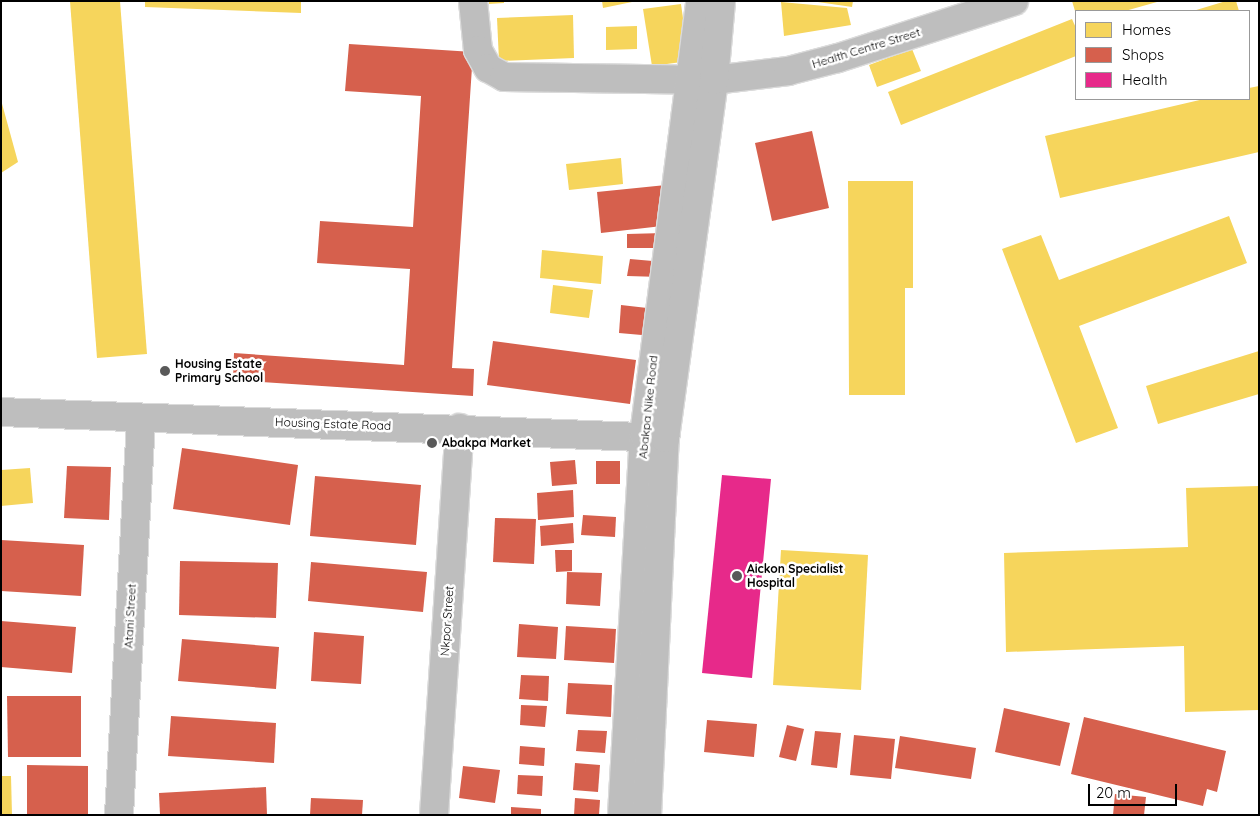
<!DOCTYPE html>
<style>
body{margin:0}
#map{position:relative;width:1260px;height:816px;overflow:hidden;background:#fff;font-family:Quicksand,sans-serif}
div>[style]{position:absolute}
.homes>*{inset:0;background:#f6d55c}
.shops>*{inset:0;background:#d6604d}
.health>*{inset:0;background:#e7298a}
.roads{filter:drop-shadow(1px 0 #dbdbdb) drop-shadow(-1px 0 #dbdbdb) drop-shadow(0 1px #dbdbdb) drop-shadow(0 -1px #dbdbdb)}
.minor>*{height:28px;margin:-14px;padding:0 14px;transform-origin:14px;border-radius:14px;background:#bebebe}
.tertiary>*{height:28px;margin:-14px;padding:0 14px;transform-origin:14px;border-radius:14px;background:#bebebe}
.primary>*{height:28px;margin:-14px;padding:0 14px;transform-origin:14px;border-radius:14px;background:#bebebe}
.dots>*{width:14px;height:14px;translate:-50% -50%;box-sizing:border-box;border:2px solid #fff;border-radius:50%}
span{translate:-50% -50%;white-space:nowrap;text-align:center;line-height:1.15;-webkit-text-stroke:5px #fff;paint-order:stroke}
.street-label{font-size:12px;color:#000}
.poi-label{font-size:12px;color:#000;font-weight:700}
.left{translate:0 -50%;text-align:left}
.frame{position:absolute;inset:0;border:2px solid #000;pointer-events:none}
.legend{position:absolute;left:1075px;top:10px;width:175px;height:90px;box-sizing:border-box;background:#fff;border:1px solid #999;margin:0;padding:6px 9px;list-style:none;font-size:15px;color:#000}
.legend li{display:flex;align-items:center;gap:10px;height:25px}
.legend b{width:25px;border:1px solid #999}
.scale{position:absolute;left:1088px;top:784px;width:89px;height:22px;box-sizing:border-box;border:2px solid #000;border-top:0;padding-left:6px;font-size:15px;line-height:18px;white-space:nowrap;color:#000;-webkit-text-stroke:4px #fff;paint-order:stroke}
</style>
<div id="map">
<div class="homes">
<div style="clip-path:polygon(70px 1px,120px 1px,147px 354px,97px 358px)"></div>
<div style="clip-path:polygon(145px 1px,301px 1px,301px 13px,145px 7px)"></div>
<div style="clip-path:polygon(489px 1px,504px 1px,504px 3px,489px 4px)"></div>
<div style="clip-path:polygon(602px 1px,632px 1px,632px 2px,603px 8px)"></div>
<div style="clip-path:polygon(811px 1px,853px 1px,852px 7px)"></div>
<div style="clip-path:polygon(1072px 1px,1157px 1px,1157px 2px,1125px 11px,1075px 11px)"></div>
<div style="clip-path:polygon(1226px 1px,1236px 1px,1239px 11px,1193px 11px)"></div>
<div style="clip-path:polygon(781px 2px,847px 8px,851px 25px,784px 36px)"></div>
<div style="clip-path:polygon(681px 4px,689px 61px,652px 66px,643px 9px)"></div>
<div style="clip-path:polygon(573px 15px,574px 58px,499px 61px,497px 18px)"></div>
<div style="clip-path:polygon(1072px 19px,1076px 28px,1076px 56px,901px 125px,888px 92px)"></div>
<div style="clip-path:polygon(637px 26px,637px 49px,606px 50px,606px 27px)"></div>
<div style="clip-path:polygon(912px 49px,921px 71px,877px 87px,869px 65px)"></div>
<div style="clip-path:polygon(1259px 86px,1259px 152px,1060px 198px,1045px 136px,1204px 99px,1249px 99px,1249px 88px)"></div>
<div style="clip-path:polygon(1px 100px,18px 162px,1px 173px)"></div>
<div style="clip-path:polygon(621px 158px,623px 184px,569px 190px,566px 164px)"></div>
<div style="clip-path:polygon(848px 181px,913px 181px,913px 288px,905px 288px,905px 395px,849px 395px)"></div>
<div style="clip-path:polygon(1229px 216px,1247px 263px,1079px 326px,1118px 428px,1076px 443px,1002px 249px,1041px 235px,1059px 280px)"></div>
<div style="clip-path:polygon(542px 250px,603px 256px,601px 284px,540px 278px)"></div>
<div style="clip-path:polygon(553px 285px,593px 290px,589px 318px,550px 313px)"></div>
<div style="clip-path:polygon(1259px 351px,1259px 394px,1158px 424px,1146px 386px)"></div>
<div style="clip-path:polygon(30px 468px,33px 503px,1px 506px,1px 470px)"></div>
<div style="clip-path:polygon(1259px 486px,1259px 710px,1185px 712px,1184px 646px,1006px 652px,1004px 553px,1188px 547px,1186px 488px)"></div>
<div style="clip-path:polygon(781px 550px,868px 555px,861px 690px,773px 685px)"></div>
<div style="clip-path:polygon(1px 776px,11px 776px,12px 815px,1px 815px)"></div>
</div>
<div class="shops">
<div style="clip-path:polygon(349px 44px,473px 52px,452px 368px,474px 369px,473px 396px,233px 380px,234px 353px,404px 365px,410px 269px,317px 263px,320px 221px,413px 227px,421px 96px,345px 91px)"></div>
<div style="clip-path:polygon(812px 131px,829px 208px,772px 221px,755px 143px)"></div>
<div style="clip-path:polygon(666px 185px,671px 225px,601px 233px,597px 192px)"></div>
<div style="clip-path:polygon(664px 233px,664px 248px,627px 248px,627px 234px)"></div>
<div style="clip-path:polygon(630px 259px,664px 262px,661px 277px,627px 276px)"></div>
<div style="clip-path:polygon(621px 305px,656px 309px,653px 336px,619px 333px)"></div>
<div style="clip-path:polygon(493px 341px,636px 360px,630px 404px,487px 385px)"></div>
<div style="clip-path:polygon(182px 448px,298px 465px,290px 525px,173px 509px)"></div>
<div style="clip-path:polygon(575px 460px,577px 484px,552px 486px,550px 462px)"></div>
<div style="clip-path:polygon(596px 461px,620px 461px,620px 484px,596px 484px)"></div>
<div style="clip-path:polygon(67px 466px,111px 467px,109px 520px,64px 518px)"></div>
<div style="clip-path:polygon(315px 476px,421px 485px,416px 545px,310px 536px)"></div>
<div style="clip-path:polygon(573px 490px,574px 517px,538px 520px,537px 493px)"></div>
<div style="clip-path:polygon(583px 515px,616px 517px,615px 537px,581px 535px)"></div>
<div style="clip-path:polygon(495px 518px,536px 519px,534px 564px,493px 562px)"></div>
<div style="clip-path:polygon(573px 523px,574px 543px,541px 546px,540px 526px)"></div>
<div style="clip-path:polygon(1px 540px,84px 545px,81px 596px,1px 591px)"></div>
<div style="clip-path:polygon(555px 550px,572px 550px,572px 571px,556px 572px)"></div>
<div style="clip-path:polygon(180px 561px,278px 563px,276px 618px,179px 615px)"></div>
<div style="clip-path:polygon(311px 562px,427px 572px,423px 612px,308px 601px)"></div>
<div style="clip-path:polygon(567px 572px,602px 573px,600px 606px,566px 604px)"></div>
<div style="clip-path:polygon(1px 621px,76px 627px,72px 673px,1px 667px)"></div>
<div style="clip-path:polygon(519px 624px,558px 627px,556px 659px,517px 657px)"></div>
<div style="clip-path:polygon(566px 626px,616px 629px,614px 663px,564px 660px)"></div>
<div style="clip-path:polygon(314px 632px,364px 636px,361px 684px,311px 681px)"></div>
<div style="clip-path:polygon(182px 639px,279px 647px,276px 689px,178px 681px)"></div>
<div style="clip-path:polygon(521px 675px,549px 676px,548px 701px,519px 699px)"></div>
<div style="clip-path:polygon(568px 683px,612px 685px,611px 717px,566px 714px)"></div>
<div style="clip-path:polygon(7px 696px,81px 696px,81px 757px,8px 757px)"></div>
<div style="clip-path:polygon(521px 705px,547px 706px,545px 727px,520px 725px)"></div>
<div style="clip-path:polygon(1004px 708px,1070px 723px,1060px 766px,995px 752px)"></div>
<div style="clip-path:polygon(171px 716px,276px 723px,274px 763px,168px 756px)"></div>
<div style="clip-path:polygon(1084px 717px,1226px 751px,1217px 792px,1207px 789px,1203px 806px,1071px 774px)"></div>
<div style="clip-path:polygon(707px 720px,757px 724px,754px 757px,704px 752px)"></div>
<div style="clip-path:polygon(787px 725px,804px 729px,796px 761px,779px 757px)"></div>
<div style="clip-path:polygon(578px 730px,607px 731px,605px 753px,576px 751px)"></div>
<div style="clip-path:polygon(815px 731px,841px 733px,837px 768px,811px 765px)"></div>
<div style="clip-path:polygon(854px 735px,895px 739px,891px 779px,850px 775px)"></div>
<div style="clip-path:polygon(900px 736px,976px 748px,971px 779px,895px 768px)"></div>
<div style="clip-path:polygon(520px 746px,545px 748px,544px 766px,519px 764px)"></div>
<div style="clip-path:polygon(575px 763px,600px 765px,598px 792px,573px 790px)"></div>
<div style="clip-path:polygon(27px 765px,88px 766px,88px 815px,27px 815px)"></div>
<div style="clip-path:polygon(463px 766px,500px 770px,495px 803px,459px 798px)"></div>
<div style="clip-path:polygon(518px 775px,543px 776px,542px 796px,517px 794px)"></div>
<div style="clip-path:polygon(266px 787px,267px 815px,160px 815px,159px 793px)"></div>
<div style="clip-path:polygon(1115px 794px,1146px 797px,1144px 815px,1113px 815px)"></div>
<div style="clip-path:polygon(311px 798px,363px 800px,362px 815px,310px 815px)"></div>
<div style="clip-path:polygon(575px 798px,600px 800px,599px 815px,574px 815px)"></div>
<div style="clip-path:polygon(511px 807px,541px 809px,541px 815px,511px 815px)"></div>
</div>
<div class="health">
<div style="clip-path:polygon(722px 475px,771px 479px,752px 678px,702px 673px)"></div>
</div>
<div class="roads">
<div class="minor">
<div style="left:473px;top:1px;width:49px;rotate:84.2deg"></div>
<div style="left:478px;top:50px;width:21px;rotate:61deg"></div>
<div style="left:488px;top:68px;width:18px;rotate:29deg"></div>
<div style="left:504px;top:77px;width:210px;rotate:0.8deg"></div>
<div style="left:119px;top:815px;width:398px;rotate:-86.8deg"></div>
<div style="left:434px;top:815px;width:388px;rotate:-86.2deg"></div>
</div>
<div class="tertiary">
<div style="left:714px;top:80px;width:75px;rotate:-6.9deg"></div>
<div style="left:788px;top:71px;width:52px;rotate:-14.6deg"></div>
<div style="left:838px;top:58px;width:185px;rotate:-17.9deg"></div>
<div style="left:1px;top:412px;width:665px;rotate:2.24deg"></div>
</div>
<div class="primary">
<div style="left:622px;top:815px;width:381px;rotate:-86.7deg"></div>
<div style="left:644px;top:435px;width:438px;rotate:-82.6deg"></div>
<div style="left:647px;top:815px;width:377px;rotate:-87.3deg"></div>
<div style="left:665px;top:438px;width:361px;rotate:-82.2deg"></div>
<div style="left:714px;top:80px;width:79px;rotate:-84.9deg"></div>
</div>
</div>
<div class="dots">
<div style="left:165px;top:371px;background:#595959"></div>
<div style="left:432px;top:443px;background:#595959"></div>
<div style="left:737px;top:576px;background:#595959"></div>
</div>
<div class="street-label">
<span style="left:866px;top:48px;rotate:-17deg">Health Centre Street</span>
<span style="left:648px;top:407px;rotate:-84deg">Abakpa Nike Road</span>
<span style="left:333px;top:424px;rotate:2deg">Housing Estate Road</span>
<span style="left:130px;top:616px;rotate:-87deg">Atani Street</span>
<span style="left:447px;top:621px;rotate:-86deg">Nkpor Street</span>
</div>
<div class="poi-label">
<span class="left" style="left:175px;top:371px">Housing Estate<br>Primary School</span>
<span class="left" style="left:442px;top:443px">Abakpa Market</span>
<span class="left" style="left:747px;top:576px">Aickon Specialist<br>Hospital</span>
</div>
<div class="frame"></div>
<ul class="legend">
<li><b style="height:14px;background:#f6d55c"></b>Homes</li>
<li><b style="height:14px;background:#d6604d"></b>Shops</li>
<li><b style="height:14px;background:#e7298a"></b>Health</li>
</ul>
<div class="scale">20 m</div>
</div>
